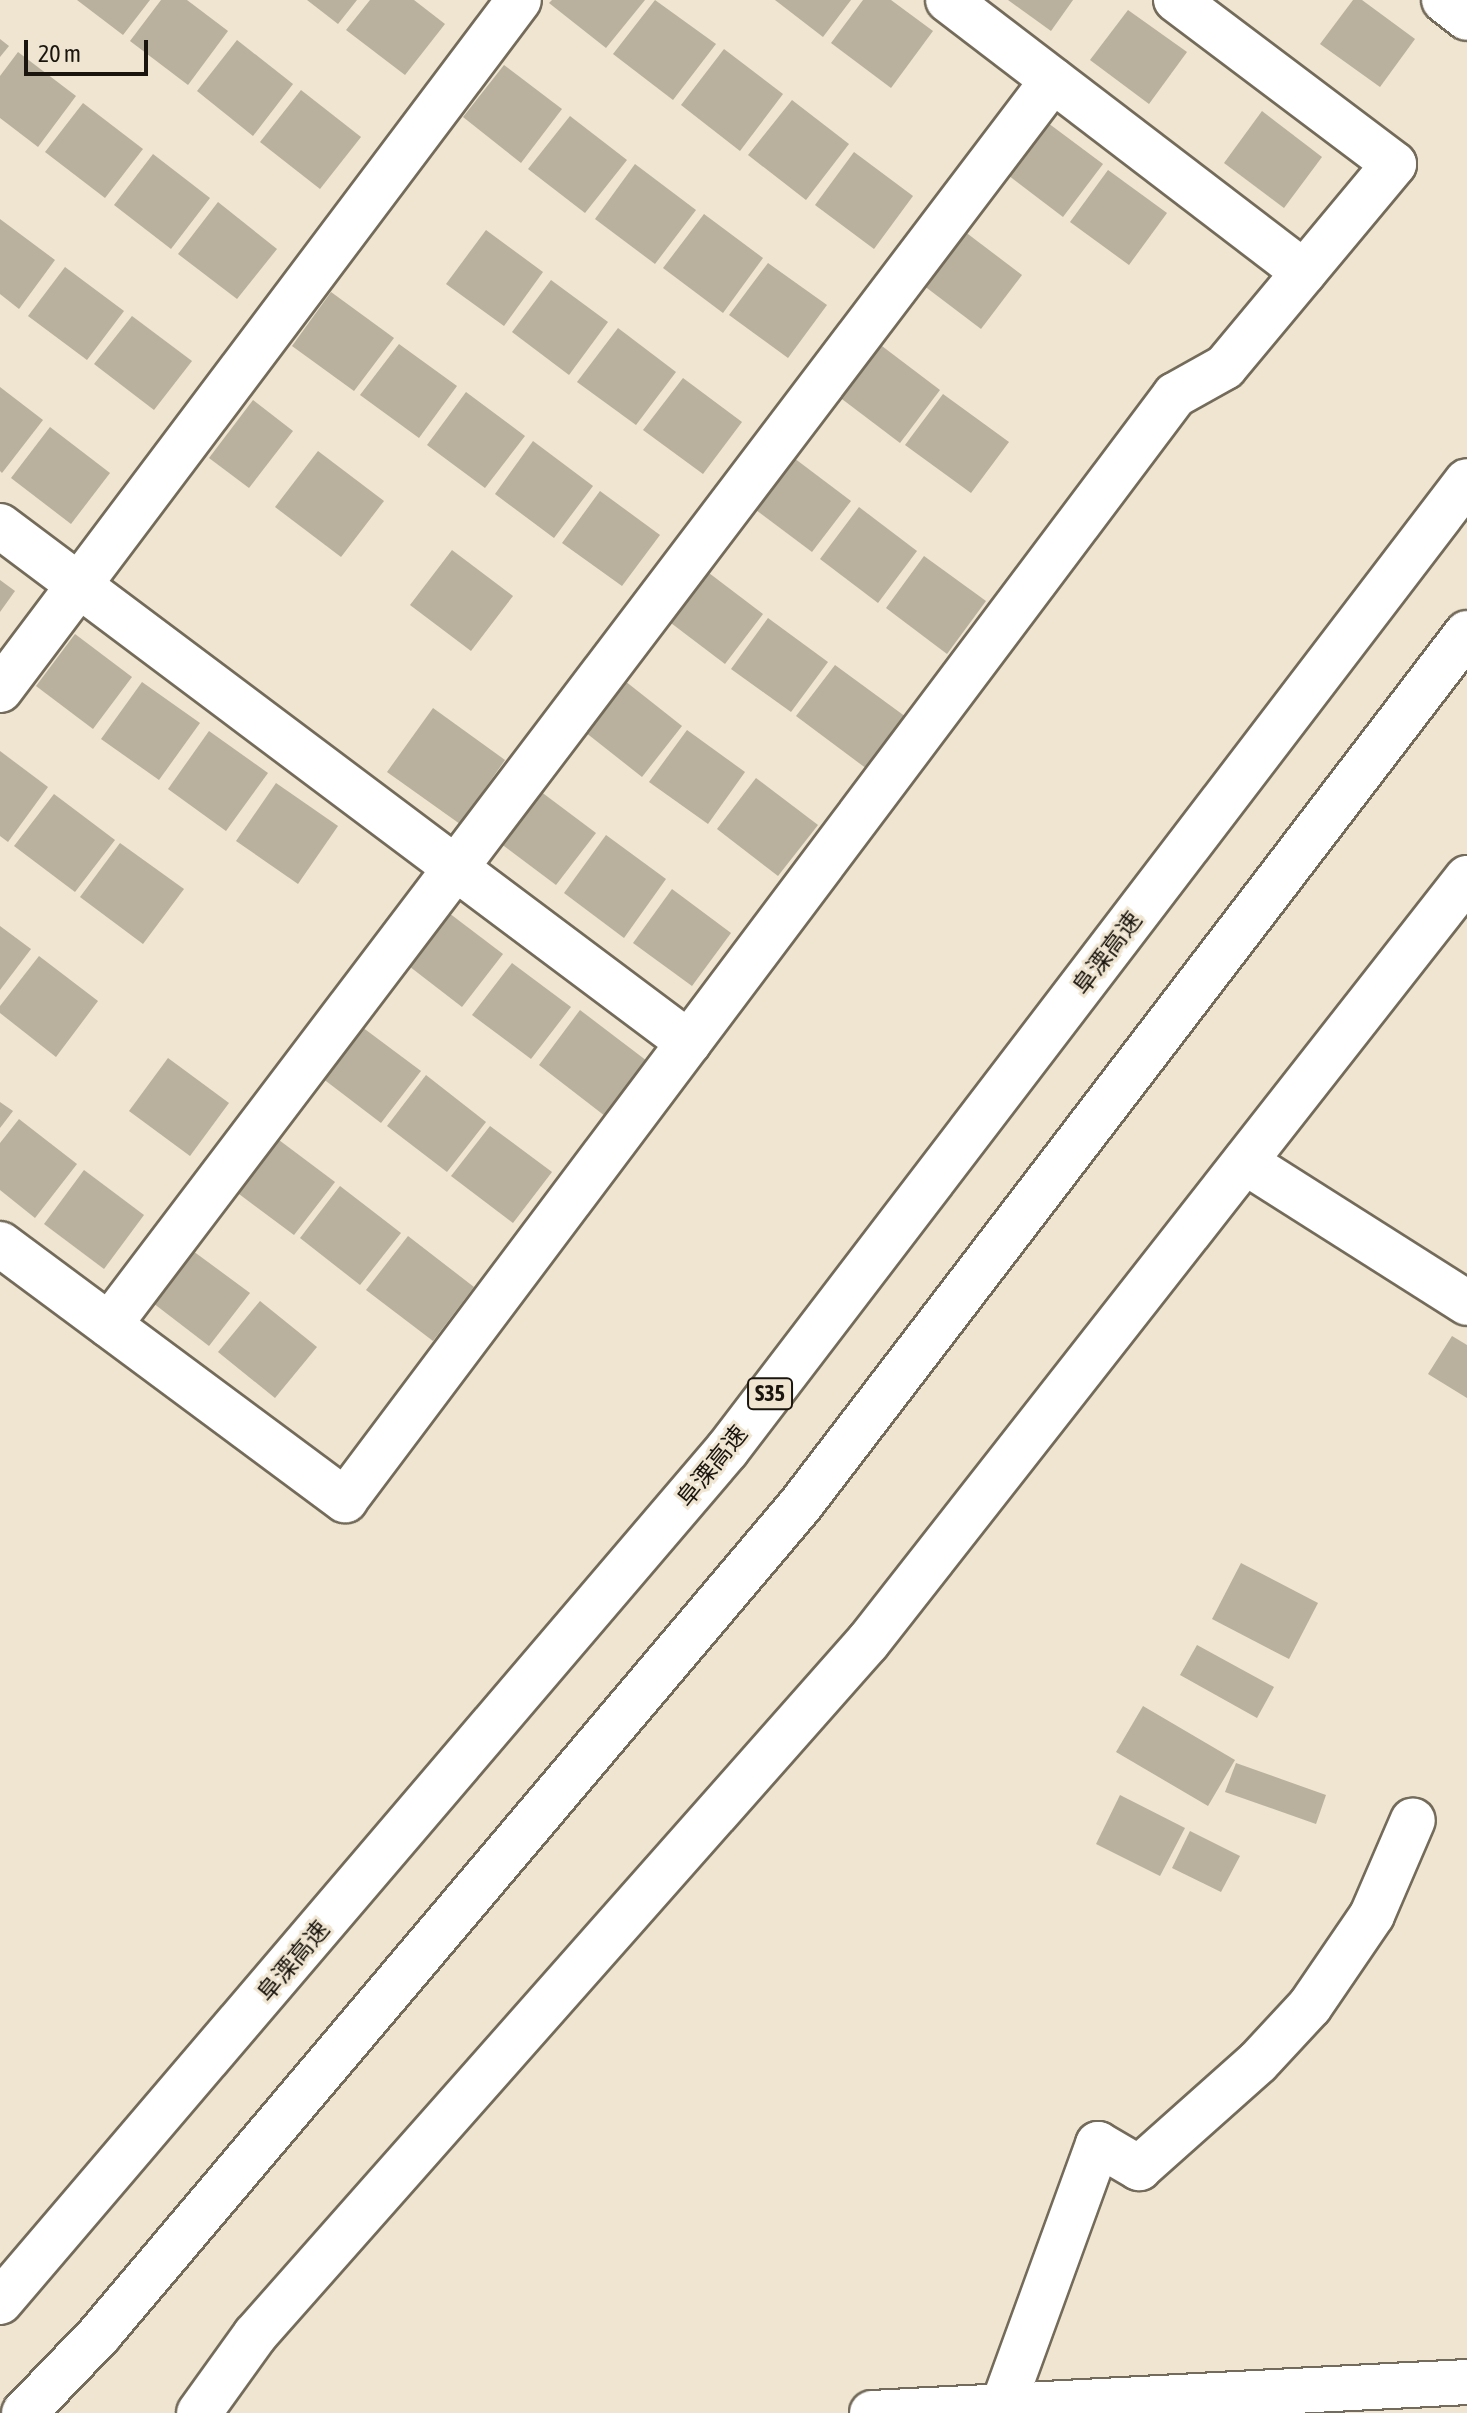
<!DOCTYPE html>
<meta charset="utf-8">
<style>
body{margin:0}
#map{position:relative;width:1467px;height:2413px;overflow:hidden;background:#efe5d1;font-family:"Asap Condensed","Noto Sans SC",sans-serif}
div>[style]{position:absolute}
.building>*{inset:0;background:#b9b09d}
.roads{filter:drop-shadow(2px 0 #746b5a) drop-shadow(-2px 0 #746b5a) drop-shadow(0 2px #746b5a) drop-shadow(0 -2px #746b5a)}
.minor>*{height:44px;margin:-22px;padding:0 22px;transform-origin:22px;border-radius:22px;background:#fff}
.highway>*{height:44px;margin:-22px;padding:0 22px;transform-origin:22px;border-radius:22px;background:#fff}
span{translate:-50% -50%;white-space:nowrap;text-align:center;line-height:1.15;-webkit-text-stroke:6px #efe5d1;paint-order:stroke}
.shield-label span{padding:2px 6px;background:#efe5d1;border:2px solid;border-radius:6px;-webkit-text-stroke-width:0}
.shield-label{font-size:22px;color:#1a160f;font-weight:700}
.street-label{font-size:24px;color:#1a160f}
.scale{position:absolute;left:24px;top:40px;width:124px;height:36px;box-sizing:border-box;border:4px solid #1a160f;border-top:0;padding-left:10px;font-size:24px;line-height:28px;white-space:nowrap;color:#1a160f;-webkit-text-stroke:6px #efe5d1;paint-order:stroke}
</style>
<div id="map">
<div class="building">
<div style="clip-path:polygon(77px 0,150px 0,123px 35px)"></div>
<div style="clip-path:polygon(161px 0,187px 0,228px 31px,188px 85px,130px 41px)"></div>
<div style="clip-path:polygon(307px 0,357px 0,338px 24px)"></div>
<div style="clip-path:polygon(370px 0,414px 0,445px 24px,405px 75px,346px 30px)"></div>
<div style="clip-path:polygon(552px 0,645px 0,606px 48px,549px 3px)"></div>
<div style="clip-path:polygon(655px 0,716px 44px,673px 100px,613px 54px)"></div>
<div style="clip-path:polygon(775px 0,851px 0,823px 37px)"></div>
<div style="clip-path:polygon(863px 0,891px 0,933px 31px,891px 88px,831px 43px)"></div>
<div style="clip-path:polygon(1008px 0,1073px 0,1051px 31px)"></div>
<div style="clip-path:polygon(1353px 0,1362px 0,1415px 39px,1380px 87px,1320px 44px)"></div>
<div style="clip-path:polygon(1128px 10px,1187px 52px,1149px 104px,1090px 60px)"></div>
<div style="clip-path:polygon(0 39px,9px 46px,0 57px)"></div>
<div style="clip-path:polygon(237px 40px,293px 84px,253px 136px,197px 91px)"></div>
<div style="clip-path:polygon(724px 49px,783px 94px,740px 151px,681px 105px)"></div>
<div style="clip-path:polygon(18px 52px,76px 96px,38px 147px,0 118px,0 76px)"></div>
<div style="clip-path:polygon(504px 65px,562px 109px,521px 163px,463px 117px)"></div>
<div style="clip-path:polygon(301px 90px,361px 137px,320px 189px,260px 142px)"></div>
<div style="clip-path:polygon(792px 100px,849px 144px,806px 200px,748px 155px)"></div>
<div style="clip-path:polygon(83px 103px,143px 149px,105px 198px,45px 152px)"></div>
<div style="clip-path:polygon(1262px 111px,1322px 157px,1284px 208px,1224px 163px)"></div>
<div style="clip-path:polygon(570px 116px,627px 160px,585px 213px,528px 169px)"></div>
<div style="clip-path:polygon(1044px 120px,1103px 164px,1063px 217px,1004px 172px)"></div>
<div style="clip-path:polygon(854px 152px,913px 196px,874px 249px,815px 205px)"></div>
<div style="clip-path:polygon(153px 154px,210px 198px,171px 249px,114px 205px)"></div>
<div style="clip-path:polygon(635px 164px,696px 210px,655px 264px,595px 219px)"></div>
<div style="clip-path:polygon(1108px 170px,1167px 213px,1129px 265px,1070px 222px)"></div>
<div style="clip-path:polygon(218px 202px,277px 249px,237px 299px,178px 254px)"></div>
<div style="clip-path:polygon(704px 214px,763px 258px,723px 313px,663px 268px)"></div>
<div style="clip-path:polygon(0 219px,55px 260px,19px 309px,0 294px)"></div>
<div style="clip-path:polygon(960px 228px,1022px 275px,981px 329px,919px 282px)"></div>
<div style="clip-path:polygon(486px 230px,543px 272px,504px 326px,446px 284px)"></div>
<div style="clip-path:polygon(768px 263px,827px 305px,788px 358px,729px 315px)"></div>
<div style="clip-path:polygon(65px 267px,124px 311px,87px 360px,28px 316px)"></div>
<div style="clip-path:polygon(551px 280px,608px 322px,569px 375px,512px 332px)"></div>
<div style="clip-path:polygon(331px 292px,394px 338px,354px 391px,292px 346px)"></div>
<div style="clip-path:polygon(132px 316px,192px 361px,154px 410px,94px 364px)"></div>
<div style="clip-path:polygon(618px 328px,676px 372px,636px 425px,577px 382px)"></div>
<div style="clip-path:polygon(874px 340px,940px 390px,900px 443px,834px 393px)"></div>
<div style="clip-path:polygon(399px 344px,457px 386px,419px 438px,360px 395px)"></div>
<div style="clip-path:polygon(683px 378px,742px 422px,703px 474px,643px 430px)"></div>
<div style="clip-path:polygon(0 387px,43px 420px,2px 473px,0 471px)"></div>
<div style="clip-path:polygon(466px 392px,525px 436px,485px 488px,427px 445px)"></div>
<div style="clip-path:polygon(943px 394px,1009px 442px,971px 493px,905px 445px)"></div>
<div style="clip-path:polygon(253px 400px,293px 431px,249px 488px,209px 458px)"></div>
<div style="clip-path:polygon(50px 427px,110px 473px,71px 524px,11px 478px)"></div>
<div style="clip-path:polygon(533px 441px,593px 486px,554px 538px,495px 494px)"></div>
<div style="clip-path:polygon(318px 451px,384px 501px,341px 557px,275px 507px)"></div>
<div style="clip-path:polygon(790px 455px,851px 501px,812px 552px,752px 507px)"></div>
<div style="clip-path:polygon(600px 491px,660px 535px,622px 586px,562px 543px)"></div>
<div style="clip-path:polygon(859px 507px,917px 551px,878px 603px,820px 559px)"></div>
<div style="clip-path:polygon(452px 550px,513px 596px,471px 651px,410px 605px)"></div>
<div style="clip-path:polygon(924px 556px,986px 601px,947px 654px,886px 608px)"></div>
<div style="clip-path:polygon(705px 570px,763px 614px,725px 664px,667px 620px)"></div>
<div style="clip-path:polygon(0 580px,15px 591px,0 612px)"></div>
<div style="clip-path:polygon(768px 618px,828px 662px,791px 712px,731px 669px)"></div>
<div style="clip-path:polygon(75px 634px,132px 677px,93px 729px,36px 686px)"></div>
<div style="clip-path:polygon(835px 665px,906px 717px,867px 769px,796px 716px)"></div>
<div style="clip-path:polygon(625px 681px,682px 726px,642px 777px,585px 732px)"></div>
<div style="clip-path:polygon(142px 682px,200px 723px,159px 780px,101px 739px)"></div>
<div style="clip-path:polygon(433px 708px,505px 760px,460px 824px,387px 772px)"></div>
<div style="clip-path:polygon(687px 730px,745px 772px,708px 824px,649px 782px)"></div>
<div style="clip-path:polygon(209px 731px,268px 773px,226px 831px,168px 789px)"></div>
<div style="clip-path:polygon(0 751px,48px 787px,8px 842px,0 836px)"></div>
<div style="clip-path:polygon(756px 778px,818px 825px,778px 876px,717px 829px)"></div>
<div style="clip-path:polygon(276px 783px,338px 826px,298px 884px,236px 841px)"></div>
<div style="clip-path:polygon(540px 791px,596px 833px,556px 885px,500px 843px)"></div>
<div style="clip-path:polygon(54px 794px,115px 840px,75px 892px,14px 846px)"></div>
<div style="clip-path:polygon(606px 835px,666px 879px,624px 938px,564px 893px)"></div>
<div style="clip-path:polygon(120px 843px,184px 889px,143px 944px,80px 897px)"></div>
<div style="clip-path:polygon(672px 889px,731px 933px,692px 986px,633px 943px)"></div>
<div style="clip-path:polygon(445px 910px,503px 954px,462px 1007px,405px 963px)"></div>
<div style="clip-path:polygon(0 926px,31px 949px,0 990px)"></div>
<div style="clip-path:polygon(39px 956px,98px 1001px,56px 1057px,0 1013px,0 1006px)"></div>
<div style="clip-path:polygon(512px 963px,571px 1007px,531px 1059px,472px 1015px)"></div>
<div style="clip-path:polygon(580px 1010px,647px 1061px,605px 1116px,539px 1065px)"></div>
<div style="clip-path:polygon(362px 1027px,421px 1071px,381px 1123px,322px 1078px)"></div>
<div style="clip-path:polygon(168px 1058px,229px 1103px,190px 1156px,129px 1111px)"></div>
<div style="clip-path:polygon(426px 1075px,486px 1122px,447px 1172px,387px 1126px)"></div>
<div style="clip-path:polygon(0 1102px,13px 1111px,0 1128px)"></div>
<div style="clip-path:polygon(19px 1119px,77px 1164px,35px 1218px,0 1190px,0 1143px)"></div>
<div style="clip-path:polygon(490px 1126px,552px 1172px,513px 1223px,451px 1176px)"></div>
<div style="clip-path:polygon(275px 1137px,335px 1182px,294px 1235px,235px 1191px)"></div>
<div style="clip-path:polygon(84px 1170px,144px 1215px,104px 1269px,44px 1224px)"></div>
<div style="clip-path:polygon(340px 1186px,401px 1233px,360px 1285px,300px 1238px)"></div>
<div style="clip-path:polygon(408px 1236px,474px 1287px,433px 1341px,366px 1290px)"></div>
<div style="clip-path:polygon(193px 1251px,250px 1293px,209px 1346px,153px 1303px)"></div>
<div style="clip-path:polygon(260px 1301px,317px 1347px,275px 1398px,218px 1352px)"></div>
<div style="clip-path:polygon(1452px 1336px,1467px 1345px,1467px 1398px,1428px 1374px)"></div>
<div style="clip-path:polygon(1241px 1563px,1318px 1603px,1289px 1659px,1212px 1619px)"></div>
<div style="clip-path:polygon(1197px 1645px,1274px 1687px,1257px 1718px,1180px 1675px)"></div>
<div style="clip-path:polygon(1143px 1706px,1235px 1760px,1208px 1806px,1116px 1752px)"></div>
<div style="clip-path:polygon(1236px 1763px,1326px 1795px,1316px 1824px,1225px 1792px)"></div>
<div style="clip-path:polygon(1120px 1795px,1185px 1828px,1160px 1876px,1096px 1844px)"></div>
<div style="clip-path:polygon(1190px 1831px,1240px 1856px,1221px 1892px,1172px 1868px)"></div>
</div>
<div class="roads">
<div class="minor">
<div style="left:948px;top:0;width:448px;rotate:37.4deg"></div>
<div style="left:1444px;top:0;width:29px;rotate:38deg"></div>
<div style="left:0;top:526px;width:861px;rotate:36.88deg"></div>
<div style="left:0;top:690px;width:863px;rotate:-53.05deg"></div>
<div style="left:1245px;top:1162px;width:263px;rotate:32.4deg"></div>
<div style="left:0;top:1244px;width:430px;rotate:36.6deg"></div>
<div style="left:345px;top:1500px;width:1382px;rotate:-53.09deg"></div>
<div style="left:1175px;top:395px;width:57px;rotate:-29.2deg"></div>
<div style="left:1225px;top:367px;width:264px;rotate:-50.2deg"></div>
<div style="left:1394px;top:164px;width:273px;rotate:-143deg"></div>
<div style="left:109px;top:1325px;width:1562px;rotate:-52.83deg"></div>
<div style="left:1002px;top:2408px;width:281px;rotate:-70deg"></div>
<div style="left:1098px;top:2144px;width:48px;rotate:30.3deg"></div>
<div style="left:1139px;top:2168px;width:159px;rotate:-41.7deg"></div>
<div style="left:1258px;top:2062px;width:76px;rotate:-47.1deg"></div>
<div style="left:1310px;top:2006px;width:110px;rotate:-55.7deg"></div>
<div style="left:1372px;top:1915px;width:103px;rotate:-66.7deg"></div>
<div style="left:199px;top:2413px;width:96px;rotate:-54.3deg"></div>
<div style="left:255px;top:2335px;width:925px;rotate:-48.51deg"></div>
<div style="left:868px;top:1642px;width:971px;rotate:-51.9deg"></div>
<div style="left:872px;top:2413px;width:596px;rotate:-2.98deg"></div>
</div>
<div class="highway">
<div style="left:0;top:2302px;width:1120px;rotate:-49.53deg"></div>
<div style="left:727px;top:1450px;width:1219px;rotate:-52.63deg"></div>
<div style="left:24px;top:2413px;width:108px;rotate:-46.1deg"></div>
<div style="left:99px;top:2335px;width:1089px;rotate:-49.8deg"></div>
<div style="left:802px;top:1503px;width:1095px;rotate:-52.61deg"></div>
</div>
</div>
<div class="shield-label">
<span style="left:770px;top:1394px">S35</span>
</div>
<div class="street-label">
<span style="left:1107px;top:953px;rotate:-53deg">阜溧高速</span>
<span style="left:712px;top:1466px;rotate:-51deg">阜溧高速</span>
<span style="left:293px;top:1961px;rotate:-50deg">阜溧高速</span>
</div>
<div class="scale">20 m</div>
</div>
